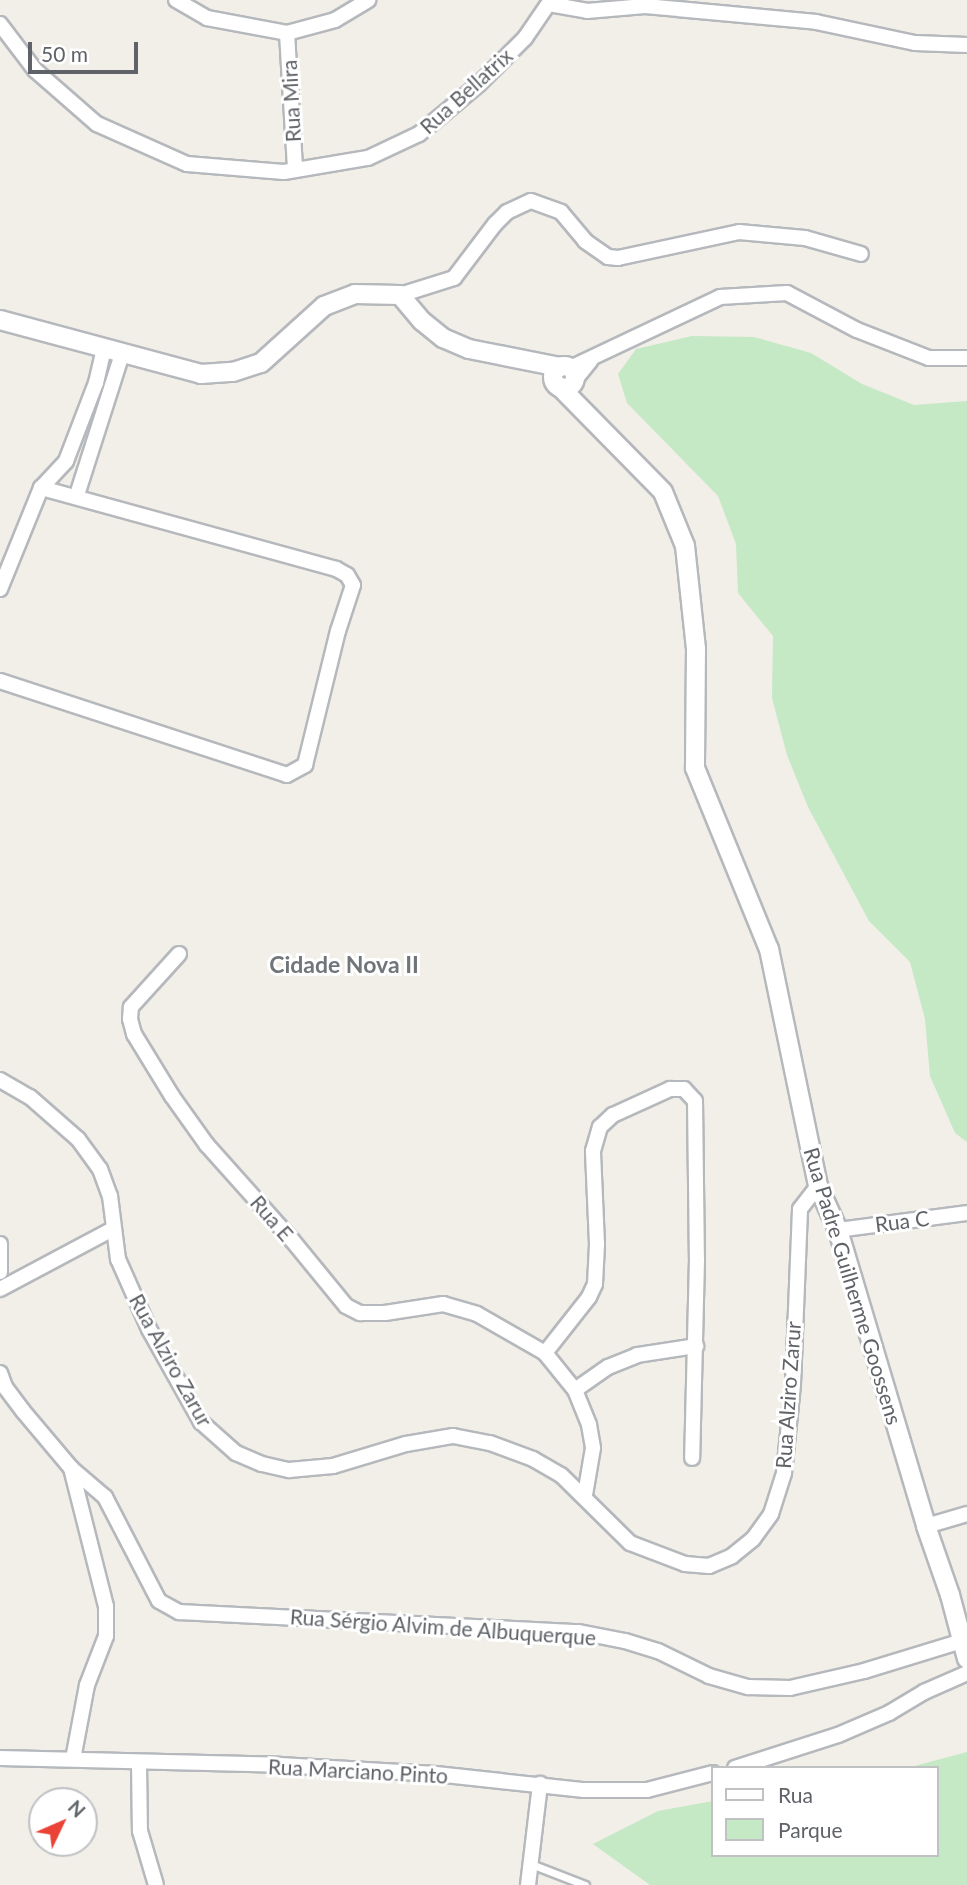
<!DOCTYPE html>
<meta charset="utf-8">
<style>
body{margin:0}
#map{position:relative;width:967px;height:1885px;overflow:hidden;background:#f1efe8;font-family:Lato,sans-serif}
div>[style]{position:absolute}
.green>*{inset:0;background:#c5e8c5}
.roads{filter:drop-shadow(2px 0 #b5b8bc) drop-shadow(-2px 0 #b5b8bc) drop-shadow(0 2px #b5b8bc) drop-shadow(0 -2px #b5b8bc)}
.service>*{height:7px;margin:-3.5px;padding:0 3.5px;transform-origin:3.5px;border-radius:3.5px;background:#fff}
.minor>*{height:14px;margin:-7px;padding:0 7px;transform-origin:7px;border-radius:7px;background:#fff}
.tertiary>*{height:18px;margin:-9px;padding:0 9px;transform-origin:9px;border-radius:9px;background:#fff}
.tertiary>.ring{margin:-9px;padding:0;box-sizing:content-box;background:none;border:18px solid #fff;border-radius:50%}
span{translate:-50% -50%;white-space:nowrap;text-align:center;line-height:1.15;-webkit-text-stroke:6px #fff;paint-order:stroke}
.street-label{font-size:21px;color:#5f6368}
.neighbourhood-label{font-size:23px;color:#70757a;font-weight:700}
.legend{position:absolute;left:711px;top:1766px;width:228px;height:91px;box-sizing:border-box;background:#fff;border:2px solid #bfc1c3;margin:0;padding:9px 12px;list-style:none;font-size:21px;color:#5f6368}
.legend li{display:flex;align-items:center;gap:14px;height:35px}
.legend b{width:35px;border:2px solid #bfc1c3}
.north{position:absolute;left:28px;top:1787px;width:70px;height:70px;box-sizing:border-box;background:#fff;border:2px solid #bfc1c3;border-radius:50%;rotate:46deg;font-size:19px;font-weight:700;line-height:28px;text-align:center;color:#5f6368}
.north::after{content:'';display:block;margin:auto;width:24px;height:32px;background:#ea4335;clip-path:polygon(50% 0,100% 100%,50% 72%,0 100%)}
.scale{position:absolute;left:28px;top:42px;width:110px;height:32px;box-sizing:border-box;border:4px solid #5f6368;border-top:0;padding-left:9px;font-size:21px;line-height:24px;white-space:nowrap;color:#5f6368;-webkit-text-stroke:5px #fff;paint-order:stroke}
</style>
<div id="map">
<div class="green">
<div style="clip-path:polygon(692px 336px,754px 337px,811px 353px,862px 384px,914px 405px,967px 401px,967px 1142px,955px 1133px,930px 1076px,925px 1019px,910px 962px,869px 921px,808px 807px,787px 755px,772px 698px,773px 636px,738px 593px,736px 544px,718px 496px,627px 403px,618px 374px,636px 349px)"></div>
<div style="clip-path:polygon(967px 1752px,967px 1885px,650px 1885px,593px 1844px,658px 1811px,713px 1801px,713px 1855px,937px 1855px,937px 1768px,907px 1768px)"></div>
</div>
<div class="roads">
<div class="service">
<div style="left:531px;top:1864px;width:58px;rotate:21.3deg"></div>
</div>
<div class="minor">
<div style="left:176px;top:0;width:36px;rotate:30deg"></div>
<div style="left:207px;top:18px;width:81px;rotate:10.6deg"></div>
<div style="left:287px;top:33px;width:50px;rotate:-15.2deg"></div>
<div style="left:335px;top:20px;width:39px;rotate:-31deg"></div>
<div style="left:549px;top:4px;width:39px;rotate:10deg"></div>
<div style="left:587px;top:11px;width:58px;rotate:-4.9deg"></div>
<div style="left:645px;top:6px;width:172px;rotate:5.3deg"></div>
<div style="left:816px;top:22px;width:101px;rotate:12deg"></div>
<div style="left:915px;top:43px;width:52px;rotate:2.2deg"></div>
<div style="left:0;top:24px;width:58px;rotate:52.7deg"></div>
<div style="left:35px;top:70px;width:82px;rotate:41.1deg"></div>
<div style="left:97px;top:124px;width:98px;rotate:24deg"></div>
<div style="left:187px;top:164px;width:97px;rotate:4.7deg"></div>
<div style="left:284px;top:172px;width:85px;rotate:-9.5deg"></div>
<div style="left:368px;top:158px;width:56px;rotate:-25.2deg"></div>
<div style="left:419px;top:134px;width:78px;rotate:-39.8deg"></div>
<div style="left:479px;top:84px;width:65px;rotate:-45deg"></div>
<div style="left:525px;top:38px;width:46px;rotate:-55.6deg"></div>
<div style="left:287px;top:33px;width:136px;rotate:86.6deg"></div>
<div style="left:400px;top:295px;width:57px;rotate:-17.5deg"></div>
<div style="left:454px;top:278px;width:68px;rotate:-52.8deg"></div>
<div style="left:495px;top:224px;width:17px;rotate:-45deg"></div>
<div style="left:507px;top:212px;width:26px;rotate:-25deg"></div>
<div style="left:531px;top:201px;width:32px;rotate:20deg"></div>
<div style="left:561px;top:212px;width:38px;rotate:50deg"></div>
<div style="left:585px;top:241px;width:28px;rotate:35deg"></div>
<div style="left:608px;top:257px;width:10px;rotate:6deg"></div>
<div style="left:618px;top:258px;width:124px;rotate:-12.1deg"></div>
<div style="left:739px;top:232px;width:66px;rotate:5.2deg"></div>
<div style="left:805px;top:238px;width:58px;rotate:15.9deg"></div>
<div style="left:570px;top:368px;width:166px;rotate:-25.3deg"></div>
<div style="left:720px;top:297px;width:67px;rotate:-3.4deg"></div>
<div style="left:787px;top:293px;width:79px;rotate:27.9deg"></div>
<div style="left:857px;top:330px;width:77px;rotate:21.3deg"></div>
<div style="left:929px;top:358px;width:38px"></div>
<div style="left:574px;top:381px;width:26px;rotate:-51deg"></div>
<div style="left:77px;top:495px;width:148px;rotate:-72.3deg"></div>
<div style="left:0;top:589px;width:109px;rotate:-67.9deg"></div>
<div style="left:41px;top:488px;width:37px;rotate:-47deg"></div>
<div style="left:66px;top:461px;width:84px;rotate:-69deg"></div>
<div style="left:96px;top:383px;width:35px;rotate:-77deg"></div>
<div style="left:0;top:681px;width:302px;rotate:18.1deg"></div>
<div style="left:287px;top:775px;width:21px;rotate:-29deg"></div>
<div style="left:305px;top:765px;width:138px;rotate:-76.2deg"></div>
<div style="left:338px;top:631px;width:48px;rotate:-71.9deg"></div>
<div style="left:353px;top:585px;width:12px;rotate:-121deg"></div>
<div style="left:347px;top:575px;width:13px;rotate:-151deg"></div>
<div style="left:336px;top:569px;width:306px;rotate:-164.6deg"></div>
<div style="left:179px;top:954px;width:72px;rotate:132.2deg"></div>
<div style="left:131px;top:1007px;width:12px;rotate:95deg"></div>
<div style="left:130px;top:1019px;width:16px;rotate:75deg"></div>
<div style="left:134px;top:1034px;width:73px;rotate:58.5deg"></div>
<div style="left:172px;top:1096px;width:60px;rotate:54.5deg"></div>
<div style="left:207px;top:1145px;width:127px;rotate:48.2deg"></div>
<div style="left:292px;top:1240px;width:85px;rotate:50.7deg"></div>
<div style="left:346px;top:1306px;width:16px;rotate:27deg"></div>
<div style="left:360px;top:1313px;width:25px"></div>
<div style="left:385px;top:1313px;width:59px;rotate:-8.8deg"></div>
<div style="left:443px;top:1304px;width:35px;rotate:16deg"></div>
<div style="left:477px;top:1314px;width:78px;rotate:29.8deg"></div>
<div style="left:545px;top:1353px;width:48px;rotate:51deg"></div>
<div style="left:575px;top:1390px;width:38px;rotate:68deg"></div>
<div style="left:589px;top:1425px;width:23px;rotate:80deg"></div>
<div style="left:593px;top:1448px;width:48px;rotate:99.7deg"></div>
<div style="left:0;top:1080px;width:34px;rotate:30deg"></div>
<div style="left:30px;top:1097px;width:64px;rotate:41.2deg"></div>
<div style="left:78px;top:1139px;width:37px;rotate:54deg"></div>
<div style="left:100px;top:1169px;width:29px;rotate:70deg"></div>
<div style="left:110px;top:1196px;width:64px;rotate:82.8deg"></div>
<div style="left:118px;top:1259px;width:77px;rotate:66.1deg"></div>
<div style="left:149px;top:1329px;width:107px;rotate:60.8deg"></div>
<div style="left:201px;top:1422px;width:47px;rotate:41.5deg"></div>
<div style="left:236px;top:1453px;width:28px;rotate:23deg"></div>
<div style="left:262px;top:1464px;width:28px;rotate:13deg"></div>
<div style="left:289px;top:1470px;width:44px;rotate:-5.2deg"></div>
<div style="left:333px;top:1466px;width:76px;rotate:-16.8deg"></div>
<div style="left:406px;top:1444px;width:48px;rotate:-9.7deg"></div>
<div style="left:453px;top:1436px;width:38px;rotate:11deg"></div>
<div style="left:490px;top:1443px;width:46px;rotate:20.4deg"></div>
<div style="left:533px;top:1459px;width:32px;rotate:30deg"></div>
<div style="left:561px;top:1475px;width:97px;rotate:44.6deg"></div>
<div style="left:630px;top:1543px;width:59px;rotate:20.9deg"></div>
<div style="left:685px;top:1564px;width:24px;rotate:5deg"></div>
<div style="left:709px;top:1566px;width:25px;rotate:-23deg"></div>
<div style="left:732px;top:1556px;width:27px;rotate:-39deg"></div>
<div style="left:753px;top:1539px;width:31px;rotate:-54deg"></div>
<div style="left:771px;top:1514px;width:43px;rotate:-72.4deg"></div>
<div style="left:784px;top:1473px;width:89px;rotate:-84.2deg"></div>
<div style="left:793px;top:1384px;width:175px;rotate:-87.7deg"></div>
<div style="left:800px;top:1209px;width:29px;rotate:-52deg"></div>
<div style="left:838px;top:1230px;width:130px;rotate:-7.5deg"></div>
<div style="left:0;top:1244px;width:28px;rotate:90deg"></div>
<div style="left:0;top:1289px;width:128px;rotate:-28deg"></div>
<div style="left:545px;top:1353px;width:71px;rotate:-51.8deg"></div>
<div style="left:589px;top:1297px;width:14px;rotate:-65deg"></div>
<div style="left:595px;top:1284px;width:40px;rotate:-87.1deg"></div>
<div style="left:597px;top:1244px;width:93px;rotate:-92.5deg"></div>
<div style="left:593px;top:1151px;width:25px;rotate:-74deg"></div>
<div style="left:600px;top:1127px;width:18px;rotate:-43deg"></div>
<div style="left:613px;top:1115px;width:63px;rotate:-24.5deg"></div>
<div style="left:670px;top:1089px;width:14px"></div>
<div style="left:684px;top:1089px;width:16px;rotate:47deg"></div>
<div style="left:695px;top:1101px;width:158px;rotate:89.3deg"></div>
<div style="left:697px;top:1259px;width:199px;rotate:91.4deg"></div>
<div style="left:0;top:1373px;width:15px;rotate:70deg"></div>
<div style="left:5px;top:1387px;width:30px;rotate:53deg"></div>
<div style="left:23px;top:1411px;width:75px;rotate:49.9deg"></div>
<div style="left:71px;top:1468px;width:142px;rotate:75.8deg"></div>
<div style="left:106px;top:1606px;width:30px;rotate:90deg"></div>
<div style="left:106px;top:1636px;width:53px;rotate:111.2deg"></div>
<div style="left:87px;top:1685px;width:75px;rotate:100.7deg"></div>
<div style="left:575px;top:1390px;width:40px;rotate:-34.9deg"></div>
<div style="left:608px;top:1367px;width:31px;rotate:-22deg"></div>
<div style="left:637px;top:1355px;width:60px;rotate:-8.7deg"></div>
<div style="left:71px;top:1468px;width:45px;rotate:40.5deg"></div>
<div style="left:105px;top:1497px;width:117px;rotate:62.6deg"></div>
<div style="left:159px;top:1601px;width:23px;rotate:29deg"></div>
<div style="left:179px;top:1612px;width:400px;rotate:2.9deg"></div>
<div style="left:579px;top:1632px;width:47px;rotate:11.1deg"></div>
<div style="left:625px;top:1641px;width:34px;rotate:17deg"></div>
<div style="left:658px;top:1651px;width:57px;rotate:26.1deg"></div>
<div style="left:709px;top:1676px;width:41px;rotate:15.8deg"></div>
<div style="left:748px;top:1687px;width:42px;rotate:1.4deg"></div>
<div style="left:790px;top:1688px;width:76px;rotate:-12.9deg"></div>
<div style="left:864px;top:1671px;width:102px;rotate:-17deg"></div>
<div style="left:926px;top:1526px;width:43px;rotate:-16.3deg"></div>
<div style="left:0;top:1758px;width:280px;rotate:1.4deg"></div>
<div style="left:280px;top:1765px;width:156px;rotate:3.3deg"></div>
<div style="left:436px;top:1774px;width:149px;rotate:6.2deg"></div>
<div style="left:584px;top:1790px;width:63px"></div>
<div style="left:647px;top:1790px;width:68px;rotate:-14.4deg"></div>
<div style="left:139px;top:1763px;width:68px;rotate:89.2deg"></div>
<div style="left:140px;top:1831px;width:56px;rotate:73.5deg"></div>
<div style="left:735px;top:1768px;width:108px;rotate:-17.8deg"></div>
<div style="left:838px;top:1735px;width:56px;rotate:-23.3deg"></div>
<div style="left:889px;top:1713px;width:41px;rotate:-31deg"></div>
<div style="left:924px;top:1692px;width:47px;rotate:-23.8deg"></div>
<div style="left:528px;top:1885px;width:102px;rotate:-83.2deg"></div>
</div>
<div class="tertiary">
<div style="left:0;top:320px;width:208px;rotate:15deg"></div>
<div style="left:201px;top:374px;width:32px;rotate:-4deg"></div>
<div style="left:233px;top:372px;width:29px;rotate:-18deg"></div>
<div style="left:261px;top:363px;width:85px;rotate:-42.1deg"></div>
<div style="left:324px;top:306px;width:33px;rotate:-21deg"></div>
<div style="left:355px;top:294px;width:45px;rotate:1.3deg"></div>
<div style="left:400px;top:295px;width:34px;rotate:50deg"></div>
<div style="left:422px;top:321px;width:27px;rotate:39deg"></div>
<div style="left:443px;top:338px;width:28px;rotate:23deg"></div>
<div style="left:469px;top:349px;width:93px;rotate:11.2deg"></div>
<div class="ring" style="left:553px;top:366px;width:4px;height:4px"></div>
<div style="left:559px;top:386px;width:148px;rotate:45.5deg"></div>
<div style="left:663px;top:492px;width:58px;rotate:67.8deg"></div>
<div style="left:685px;top:546px;width:104px;rotate:83.9deg"></div>
<div style="left:696px;top:649px;width:119px;rotate:90.5deg"></div>
<div style="left:695px;top:768px;width:196px;rotate:67.8deg"></div>
<div style="left:769px;top:949px;width:242px;rotate:78.3deg"></div>
<div style="left:818px;top:1186px;width:48px;rotate:65.6deg"></div>
<div style="left:838px;top:1230px;width:309px;rotate:73.4deg"></div>
<div style="left:926px;top:1526px;width:73px;rotate:70.8deg"></div>
<div style="left:950px;top:1595px;width:66px;rotate:75.1deg"></div>
</div>
</div>
<div class="street-label">
<span style="left:466px;top:91px;rotate:-42deg">Rua Bellatrix</span>
<span style="left:291px;top:101px;rotate:-93deg">Rua Mira</span>
<span style="left:272px;top:1218px;rotate:49deg">Rua E</span>
<span style="left:902px;top:1221px;rotate:-7deg">Rua C</span>
<span style="left:853px;top:1286px;rotate:73deg">Rua Padre Guilherme Goossens</span>
<span style="left:171px;top:1360px;rotate:61deg">Rua Alziro Zarur</span>
<span style="left:788px;top:1395px;rotate:-86deg">Rua Alziro Zarur</span>
<span style="left:443px;top:1627px;rotate:4deg">Rua Sérgio Alvim de Albuquerque</span>
<span style="left:358px;top:1771px;rotate:3deg">Rua Marciano Pinto</span>
</div>
<div class="neighbourhood-label">
<span style="left:344px;top:964px">Cidade Nova II</span>
</div>
<ul class="legend">
<li><b style="height:9px;background:#fff"></b>Rua</li>
<li><b style="height:19px;background:#c5e8c5"></b>Parque</li>
</ul>
<div class="north">N</div>
<div class="scale">50 m</div>
</div>
